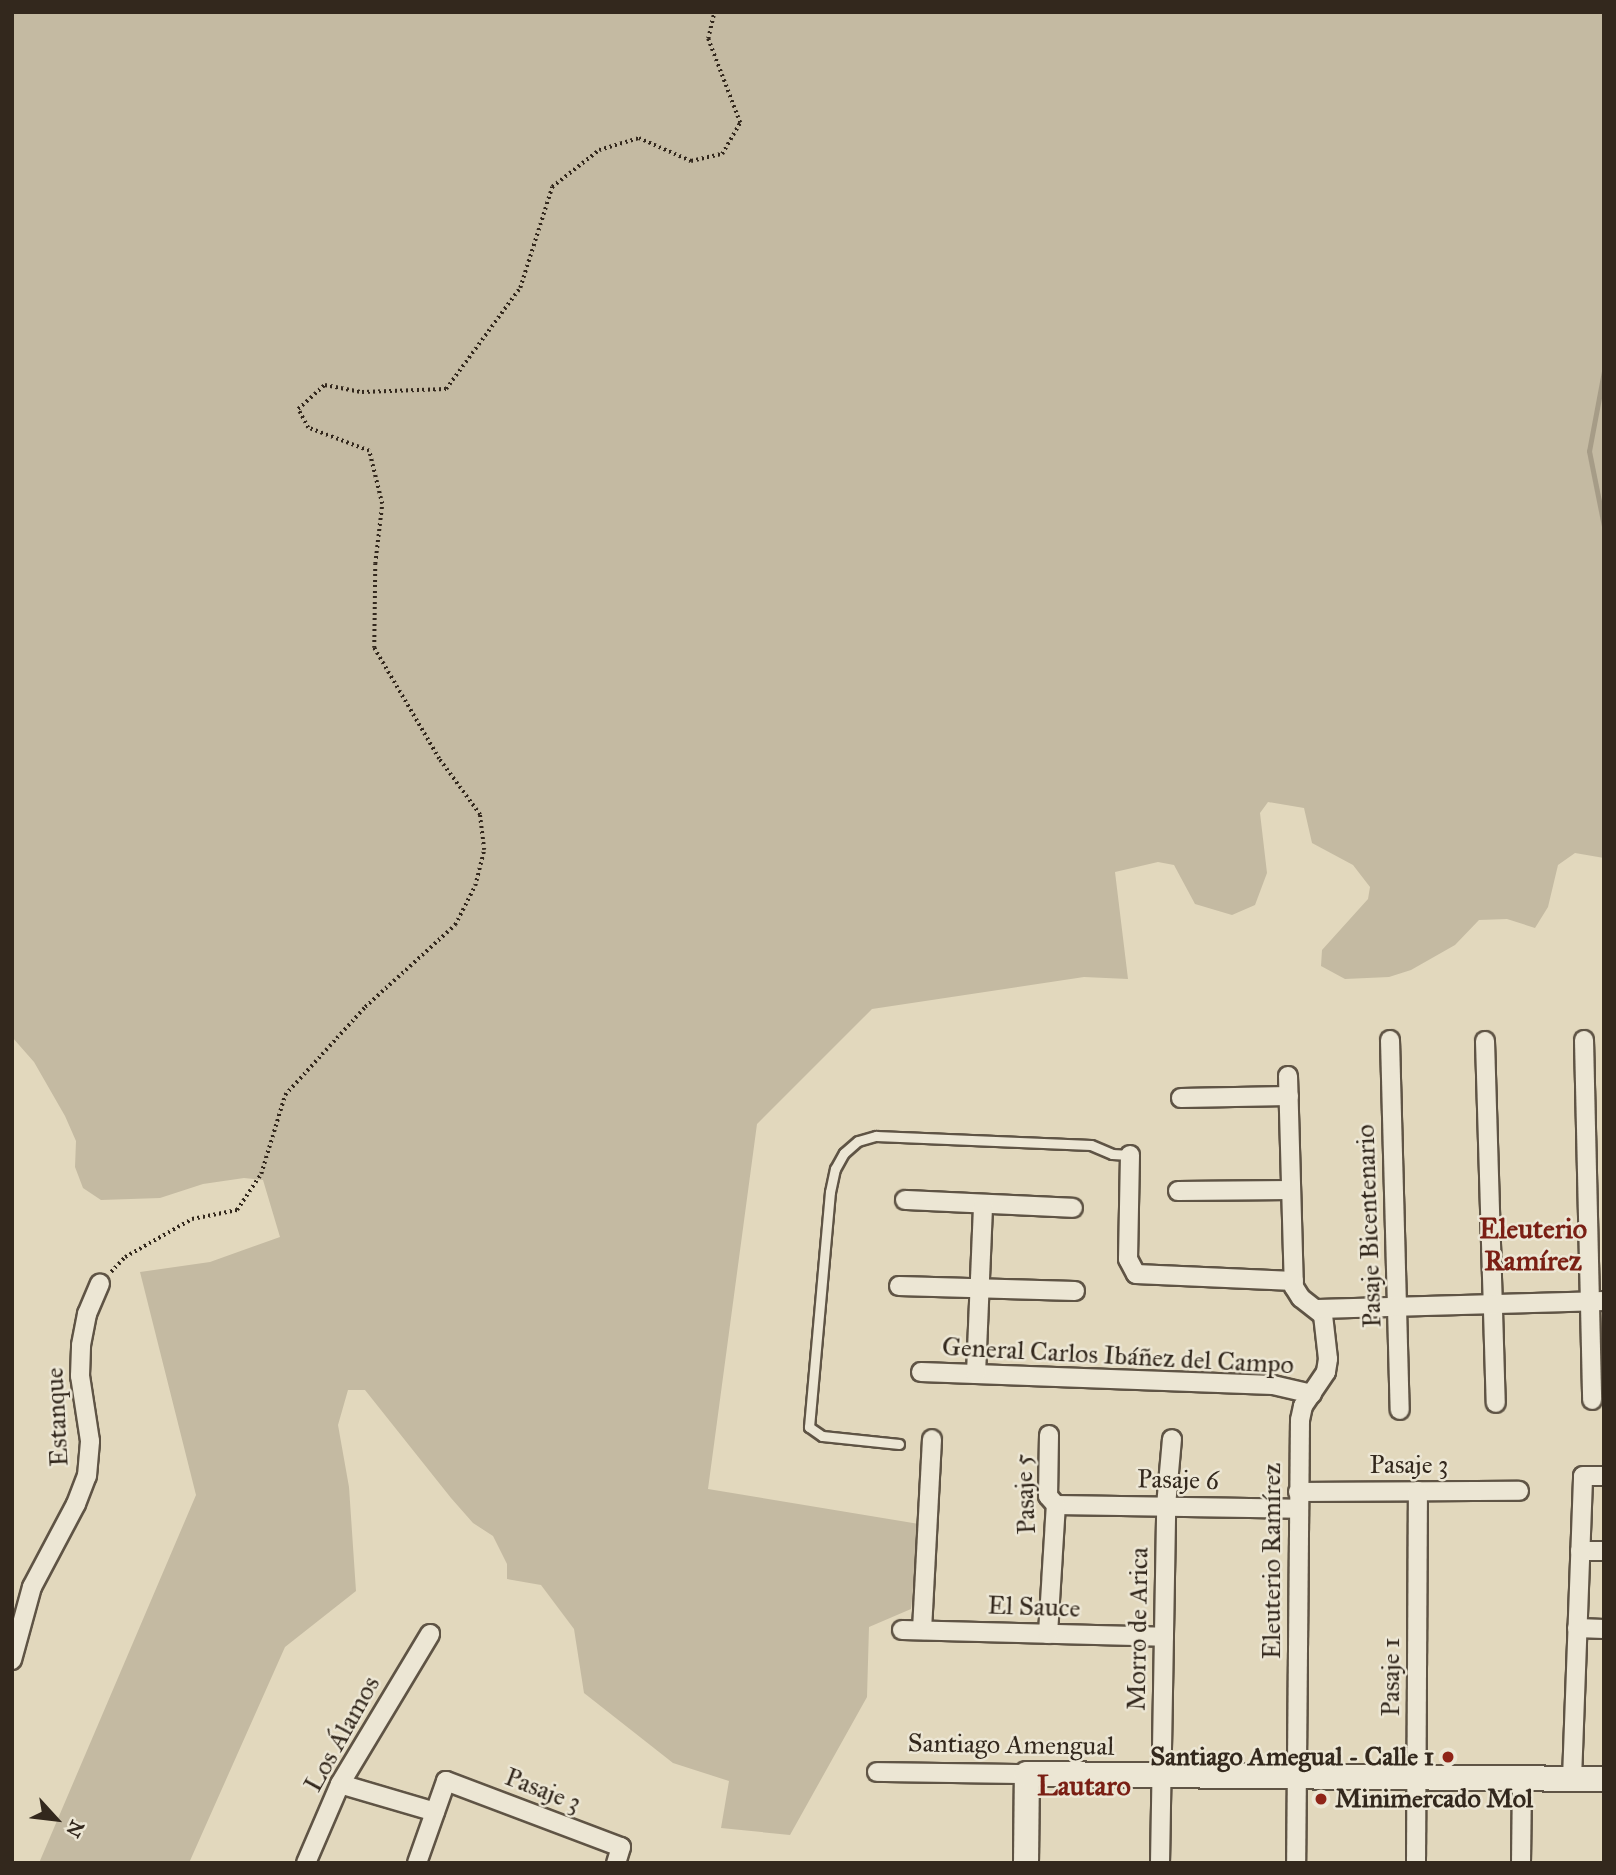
<!DOCTYPE html>
<meta charset="utf-8">
<style>
body{margin:0}
#map{position:relative;width:1616px;height:1875px;overflow:hidden;background:#e2d8bd;font-family:"IM FELL Great Primer",serif}
div>[style]{position:absolute}
.green>*{inset:0;background:#c4baa2}
.stream>*{height:5px;margin:-2.5px;padding:0 2.5px;transform-origin:2.5px;border-radius:2.5px;background:#a69c87}
.path>*{height:3.5px;margin-top:-1.75px;transform-origin:0;background:repeating-linear-gradient(90deg,#33281d 0 2px,transparent 0 5.5px)}
.roads{filter:drop-shadow(2px 0 #5f5445) drop-shadow(-2px 0 #5f5445) drop-shadow(0 2px #5f5445) drop-shadow(0 -2px #5f5445)}
.lane>*{height:9px;margin:-4.5px;padding:0 4.5px;transform-origin:4.5px;border-radius:4.5px;background:#ece6d4}
.street>*{height:18px;margin:-9px;padding:0 9px;transform-origin:9px;border-radius:9px;background:#ece6d4}
.secondary>*{height:24px;margin:-12px;padding:0 12px;transform-origin:12px;border-radius:12px;background:#ece6d4}
.dots>*{width:19px;height:19px;translate:-50% -50%;box-sizing:border-box;border:4px solid #ece6d4;border-radius:50%}
span{translate:-50% -50%;white-space:nowrap;text-align:center;line-height:1.15;-webkit-text-stroke:5px #ece6d4;paint-order:stroke}
.street-label{font-size:26px;color:#33281d}
.poi-label{font-size:26px;color:#33281d;font-weight:700}
.right{translate:-100% -50%;text-align:right}
.left{translate:0 -50%;text-align:left}
.neighbourhood-label{font-size:28px;color:#7a1f14;font-weight:700}
.frame{position:absolute;inset:0;border:14px solid #33281d;pointer-events:none}
.north{position:absolute;left:21px;top:1784px;width:70px;height:70px;-webkit-text-stroke:5px #ece6d4;paint-order:stroke;rotate:117deg;font-size:19px;font-weight:700;line-height:28px;text-align:center;color:#33281d}
.north::after{content:'';display:block;margin:auto;width:24px;height:32px;background:#33281d;clip-path:polygon(50% 0,100% 100%,50% 72%,0 100%)}
</style>
<div id="map">
<div class="green">
<div style="clip-path:polygon(12px 12px,1604px 12px,1604px 858px,1575px 853px,1558px 865px,1548px 907px,1535px 928px,1507px 919px,1479px 920px,1455px 945px,1411px 970px,1389px 977px,1345px 979px,1321px 966px,1322px 950px,1368px 899px,1370px 887px,1353px 865px,1312px 843px,1304px 808px,1268px 802px,1260px 813px,1267px 873px,1255px 905px,1232px 915px,1195px 904px,1174px 865px,1158px 862px,1115px 872px,1128px 979px,1084px 977px,872px 1009px,757px 1124px,708px 1489px,919px 1524px,911px 1609px,869px 1627px,867px 1697px,790px 1835px,721px 1828px,729px 1781px,673px 1763px,584px 1693px,574px 1629px,541px 1585px,507px 1579px,507px 1564px,493px 1536px,473px 1523px,451px 1498px,365px 1390px,348px 1390px,338px 1425px,349px 1487px,356px 1591px,285px 1647px,189px 1863px,39px 1863px,196px 1495px,140px 1272px,210px 1262px,280px 1237px,263px 1180px,244px 1178px,203px 1184px,160px 1198px,101px 1200px,83px 1188px,75px 1167px,76px 1141px,65px 1116px,34px 1062px,12px 1037px)"></div>
</div>
<div class="stream">
<div style="left:1604px;top:371px;width:81px;rotate:100.6deg"></div>
<div style="left:1589px;top:451px;width:76px;rotate:78.7deg"></div>
</div>
<div class="path">
<div style="left:111px;top:1272px;width:21px;rotate:-47deg"></div>
<div style="left:125px;top:1257px;width:77px;rotate:-29.6deg"></div>
<div style="left:192px;top:1219px;width:46px;rotate:-11.3deg"></div>
<div style="left:237px;top:1210px;width:43px;rotate:-56.3deg"></div>
<div style="left:261px;top:1174px;width:83px;rotate:-73.1deg"></div>
<div style="left:285px;top:1095px;width:119px;rotate:-47.7deg"></div>
<div style="left:365px;top:1007px;width:122px;rotate:-42.3deg"></div>
<div style="left:455px;top:925px;width:44px;rotate:-62.9deg"></div>
<div style="left:475px;top:886px;width:37px;rotate:-76deg"></div>
<div style="left:484px;top:850px;width:35px;rotate:-97deg"></div>
<div style="left:480px;top:815px;width:69px;rotate:-126.2deg"></div>
<div style="left:439px;top:759px;width:129px;rotate:-120.4deg"></div>
<div style="left:374px;top:648px;width:84px;rotate:-89.3deg"></div>
<div style="left:375px;top:564px;width:60px;rotate:-83.3deg"></div>
<div style="left:382px;top:504px;width:55px;rotate:-103.8deg"></div>
<div style="left:369px;top:451px;width:65px;rotate:-159.3deg"></div>
<div style="left:308px;top:428px;width:21px;rotate:-118deg"></div>
<div style="left:298px;top:409px;width:36px;rotate:-42deg"></div>
<div style="left:325px;top:385px;width:38px;rotate:11deg"></div>
<div style="left:362px;top:392px;width:84px;rotate:-2deg"></div>
<div style="left:446px;top:389px;width:125px;rotate:-53.8deg"></div>
<div style="left:520px;top:288px;width:106px;rotate:-72.4deg"></div>
<div style="left:552px;top:187px;width:60px;rotate:-38.2deg"></div>
<div style="left:599px;top:150px;width:42px;rotate:-16.7deg"></div>
<div style="left:639px;top:138px;width:57px;rotate:23.9deg"></div>
<div style="left:691px;top:161px;width:32px;rotate:-13deg"></div>
<div style="left:722px;top:154px;width:36px;rotate:-60deg"></div>
<div style="left:740px;top:123px;width:90px;rotate:-110.9deg"></div>
<div style="left:708px;top:39px;width:28px;rotate:-77deg"></div>
</div>
<div class="roads">
<div class="lane">
<div style="left:899px;top:1444px;width:77px;rotate:-174.1deg"></div>
<div style="left:822px;top:1436px;width:16px;rotate:-145deg"></div>
<div style="left:809px;top:1427px;width:236px;rotate:-84.9deg"></div>
<div style="left:830px;top:1192px;width:24px;rotate:-78deg"></div>
<div style="left:835px;top:1169px;width:18px;rotate:-61deg"></div>
<div style="left:844px;top:1153px;width:18px;rotate:-41deg"></div>
<div style="left:858px;top:1141px;width:19px;rotate:-16deg"></div>
<div style="left:876px;top:1136px;width:215px;rotate:2.4deg"></div>
<div style="left:1091px;top:1145px;width:23px;rotate:23deg"></div>
<div style="left:1112px;top:1154px;width:18px;rotate:3deg"></div>
</div>
<div class="street">
<div style="left:1390px;top:1040px;width:370px;rotate:88.5deg"></div>
<div style="left:1584px;top:1040px;width:360px;rotate:88.7deg"></div>
<div style="left:1485px;top:1041px;width:362px;rotate:88.3deg"></div>
<div style="left:1288px;top:1076px;width:211px;rotate:88.4deg"></div>
<div style="left:1294px;top:1287px;width:13px;rotate:58deg"></div>
<div style="left:1301px;top:1298px;width:28px;rotate:38deg"></div>
<div style="left:1323px;top:1315px;width:44px;rotate:83.5deg"></div>
<div style="left:1328px;top:1359px;width:13px;rotate:99deg"></div>
<div style="left:1326px;top:1372px;width:41px;rotate:124.1deg"></div>
<div style="left:1303px;top:1406px;width:14px;rotate:102deg"></div>
<div style="left:1300px;top:1420px;width:443px;rotate:90.5deg"></div>
<div style="left:1181px;top:1098px;width:108px;rotate:-1.1deg"></div>
<div style="left:1130px;top:1155px;width:104px;rotate:91.1deg"></div>
<div style="left:1128px;top:1259px;width:17px;rotate:62deg"></div>
<div style="left:1136px;top:1274px;width:158px;rotate:2.5deg"></div>
<div style="left:1178px;top:1191px;width:113px;rotate:-0.5deg"></div>
<div style="left:905px;top:1200px;width:168px;rotate:2.7deg"></div>
<div style="left:899px;top:1286px;width:176px;rotate:1.6deg"></div>
<div style="left:1318px;top:1309px;width:286px;rotate:-1.6deg"></div>
<div style="left:921px;top:1372px;width:352px;rotate:2.1deg"></div>
<div style="left:1273px;top:1385px;width:40px;rotate:13deg"></div>
<div style="left:976px;top:1374px;width:170px;rotate:-87.6deg"></div>
<div style="left:1049px;top:1435px;width:61px;rotate:90.9deg"></div>
<div style="left:1048px;top:1496px;width:12px;rotate:48deg"></div>
<div style="left:1298px;top:1492px;width:221px;rotate:-0.3deg"></div>
<div style="left:1056px;top:1505px;width:242px;rotate:0.9deg"></div>
<div style="left:1580px;top:1551px;width:24px"></div>
<div style="left:1577px;top:1628px;width:27px;rotate:2deg"></div>
<div style="left:902px;top:1630px;width:262px;rotate:1.5deg"></div>
<div style="left:922px;top:1630px;width:191px;rotate:-87deg"></div>
<div style="left:1048px;top:1634px;width:129px;rotate:-86.5deg"></div>
<div style="left:12px;top:1660px;width:76px;rotate:-74.7deg"></div>
<div style="left:32px;top:1587px;width:94px;rotate:-62.1deg"></div>
<div style="left:76px;top:1504px;width:30px;rotate:-69deg"></div>
<div style="left:87px;top:1476px;width:35px;rotate:-85deg"></div>
<div style="left:90px;top:1441px;width:66px;rotate:-98.7deg"></div>
<div style="left:80px;top:1376px;width:31px;rotate:-88deg"></div>
<div style="left:81px;top:1345px;width:32px;rotate:-79deg"></div>
<div style="left:87px;top:1314px;width:33px;rotate:-67deg"></div>
<div style="left:877px;top:1772px;width:150px;rotate:0.8deg"></div>
<div style="left:1572px;top:1779px;width:303px;rotate:-87.9deg"></div>
<div style="left:1583px;top:1476px;width:21px"></div>
<div style="left:340px;top:1784px;width:99px;rotate:16.4deg"></div>
<div style="left:306px;top:1863px;width:86px;rotate:-66.7deg"></div>
<div style="left:340px;top:1784px;width:175px;rotate:-59deg"></div>
<div style="left:417px;top:1863px;width:87px;rotate:-70.5deg"></div>
<div style="left:446px;top:1781px;width:187px;rotate:20.7deg"></div>
<div style="left:621px;top:1847px;width:17px;rotate:107deg"></div>
<div style="left:1160px;top:1863px;width:357px;rotate:-89deg"></div>
<div style="left:1166px;top:1506px;width:67px;rotate:-84.9deg"></div>
<div style="left:1416px;top:1863px;width:372px;rotate:-89.7deg"></div>
<div style="left:1521px;top:1863px;width:84px;rotate:-89.3deg"></div>
</div>
<div class="secondary">
<div style="left:1026px;top:1863px;width:89px;rotate:-89.4deg"></div>
<div style="left:1027px;top:1774px;width:577px;rotate:0.5deg"></div>
</div>
</div>
<div class="dots">
<div style="left:1448px;top:1757px;background:#8f2418"></div>
<div style="left:1321px;top:1799px;background:#8f2418"></div>
</div>
<div class="street-label">
<span style="left:1369px;top:1226px;rotate:-92deg">Pasaje Bicentenario</span>
<span style="left:1118px;top:1356px;rotate:3deg">General Carlos Ibáñez del Campo</span>
<span style="left:57px;top:1417px;rotate:-93deg">Estanque</span>
<span style="left:1409px;top:1465px">Pasaje 3</span>
<span style="left:1178px;top:1480px;rotate:1deg">Pasaje 6</span>
<span style="left:1025px;top:1494px;rotate:-93deg">Pasaje 5</span>
<span style="left:1272px;top:1561px;rotate:-90deg">Eleuterio Ramírez</span>
<span style="left:1034px;top:1607px;rotate:2deg">El Sauce</span>
<span style="left:1138px;top:1629px;rotate:-89deg">Morro de Arica</span>
<span style="left:1391px;top:1677px;rotate:-90deg">Pasaje 1</span>
<span style="left:342px;top:1734px;rotate:-61deg">Los Álamos</span>
<span style="left:1011px;top:1745px;rotate:1deg">Santiago Amengual</span>
<span style="left:543px;top:1790px;rotate:21deg">Pasaje 3</span>
</div>
<div class="poi-label">
<span class="right" style="left:1434px;top:1757px">Santiago Amegual - Calle 1</span>
<span class="left" style="left:1335px;top:1799px">Minimercado Mol</span>
</div>
<div class="neighbourhood-label">
<span style="left:1533px;top:1245px">Eleuterio<br>Ramírez</span>
<span style="left:1084px;top:1786px">Lautaro</span>
</div>
<div class="frame"></div>
<div class="north">N</div>
</div>
